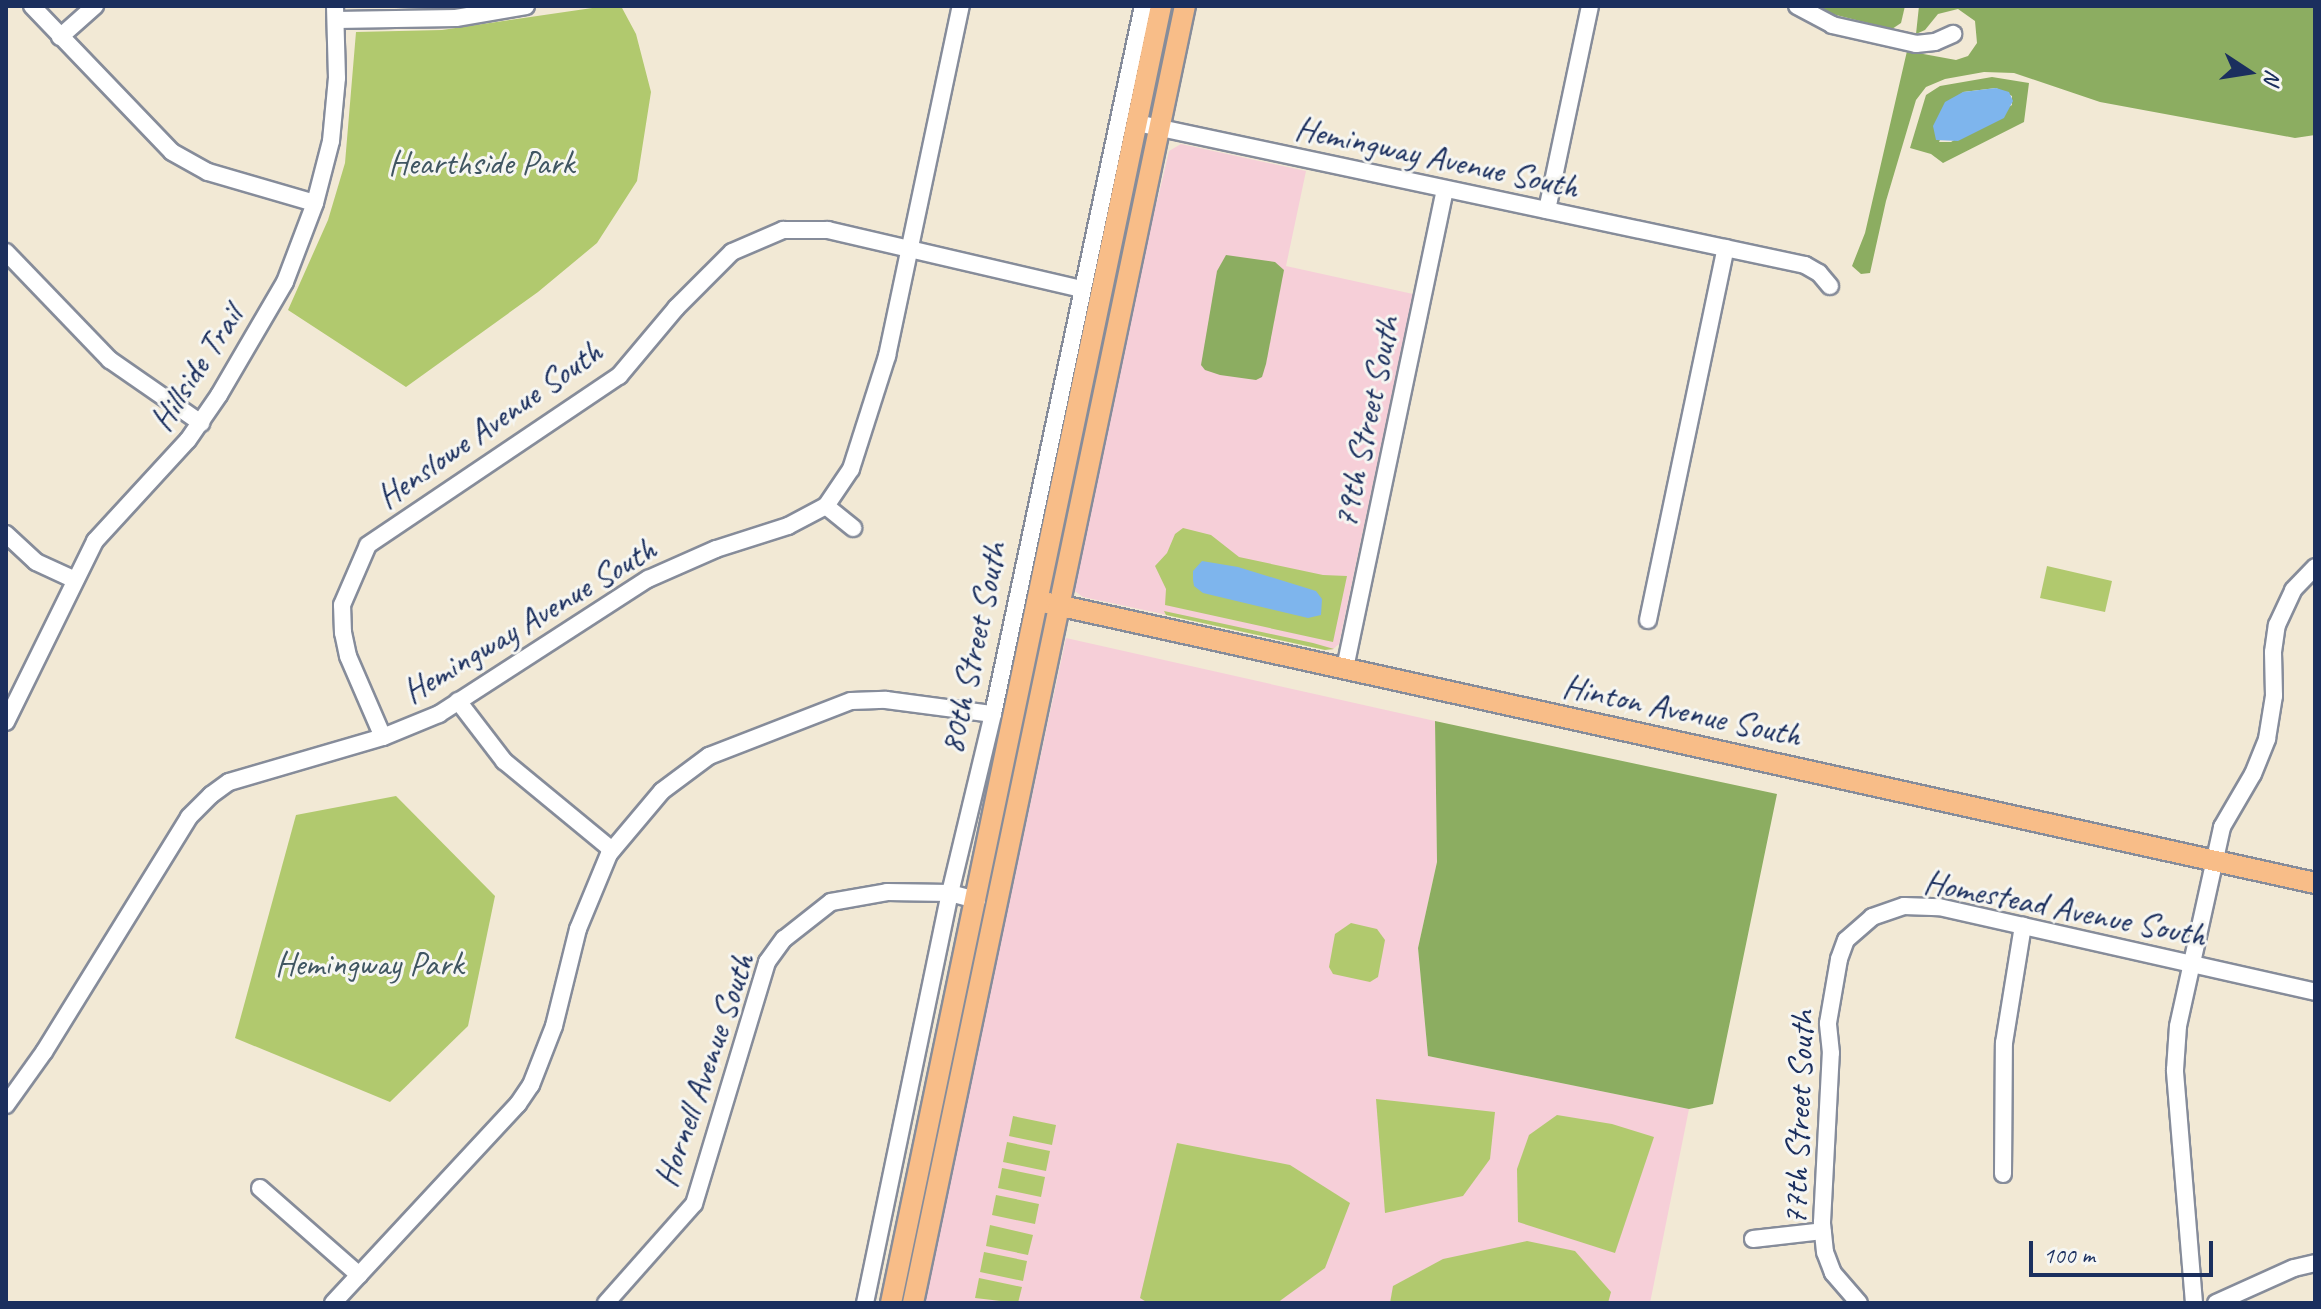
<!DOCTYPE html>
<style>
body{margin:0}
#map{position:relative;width:2321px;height:1309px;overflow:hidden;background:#f2e9d5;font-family:Caveat,sans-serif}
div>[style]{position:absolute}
.built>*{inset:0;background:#f6cfd8}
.green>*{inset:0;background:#b1c96e}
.forest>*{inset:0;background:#8cad61}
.water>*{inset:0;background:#7eb5ed}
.roads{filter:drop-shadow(2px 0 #868c9a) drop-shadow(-2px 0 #868c9a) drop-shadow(0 2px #868c9a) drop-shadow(0 -2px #868c9a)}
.minor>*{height:16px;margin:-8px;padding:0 8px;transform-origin:8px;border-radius:8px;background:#fff}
.major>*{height:20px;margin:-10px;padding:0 10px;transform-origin:10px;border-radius:10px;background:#f8bd88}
span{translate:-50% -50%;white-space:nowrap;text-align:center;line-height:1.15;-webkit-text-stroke:6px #f6f6f2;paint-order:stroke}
.street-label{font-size:34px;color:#1b2f5e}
.park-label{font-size:34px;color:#405662}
.frame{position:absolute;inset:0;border:8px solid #1b2f5e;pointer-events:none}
.north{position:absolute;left:2209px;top:32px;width:80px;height:80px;-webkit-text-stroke:6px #f6f6f2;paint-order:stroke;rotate:102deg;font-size:22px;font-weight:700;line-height:32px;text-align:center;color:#1b2f5e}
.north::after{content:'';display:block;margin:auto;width:28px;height:36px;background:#1b2f5e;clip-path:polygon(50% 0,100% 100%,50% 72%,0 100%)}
.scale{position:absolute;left:2029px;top:1241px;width:184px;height:36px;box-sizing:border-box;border:4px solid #1b2f5e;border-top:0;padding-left:10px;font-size:24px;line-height:28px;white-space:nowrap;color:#1b2f5e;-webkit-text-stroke:6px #f6f6f2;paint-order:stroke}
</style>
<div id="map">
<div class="built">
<div style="clip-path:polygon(1181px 144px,1306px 171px,1286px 266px,1413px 294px,1339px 644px,1332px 650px,1083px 597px,1072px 589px,1145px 233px,1158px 198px,1169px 151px)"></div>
<div style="clip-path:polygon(1066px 638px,1435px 721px,1437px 862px,1418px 948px,1428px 1056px,1689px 1109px,1650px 1303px,923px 1303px)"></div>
</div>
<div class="green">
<div style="clip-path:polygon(606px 6px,621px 6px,636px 34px,651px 92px,637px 181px,597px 243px,538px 292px,406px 387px,288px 310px,328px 220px,345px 163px,356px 32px,442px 30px)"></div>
<div style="clip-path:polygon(1183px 528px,1211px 535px,1239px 557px,1323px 575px,1347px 576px,1333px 642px,1165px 605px,1166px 589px,1155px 566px,1167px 553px,1175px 534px)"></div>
<div style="clip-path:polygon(2047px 566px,2112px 581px,2105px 612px,2040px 598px)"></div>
<div style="clip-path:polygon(1164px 611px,1313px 643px,1334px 649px,1325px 650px,1166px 615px)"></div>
<div style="clip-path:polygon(396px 796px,495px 896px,468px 1026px,390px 1102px,235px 1038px,296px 815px)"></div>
<div style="clip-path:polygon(1351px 923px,1377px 929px,1385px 940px,1378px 977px,1370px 982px,1333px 974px,1329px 967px,1335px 934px)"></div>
<div style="clip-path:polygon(1376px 1099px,1495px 1112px,1490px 1159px,1463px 1196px,1385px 1213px)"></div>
<div style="clip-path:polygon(1557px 1115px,1612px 1124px,1654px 1137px,1615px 1253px,1518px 1222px,1517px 1169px,1529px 1135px)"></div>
<div style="clip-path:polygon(1013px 1116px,1056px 1125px,1052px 1145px,1009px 1136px)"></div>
<div style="clip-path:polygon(1007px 1142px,1050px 1151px,1046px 1171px,1003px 1162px)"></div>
<div style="clip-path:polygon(1177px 1143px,1290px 1165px,1350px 1203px,1325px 1268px,1277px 1303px,1148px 1303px,1140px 1298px)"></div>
<div style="clip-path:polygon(1002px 1168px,1045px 1177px,1041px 1197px,998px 1188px)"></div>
<div style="clip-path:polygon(996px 1195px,1039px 1204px,1035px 1224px,992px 1215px)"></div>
<div style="clip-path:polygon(990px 1225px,1033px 1235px,1028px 1255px,986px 1246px)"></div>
<div style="clip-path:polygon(1527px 1241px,1575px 1251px,1611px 1292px,1608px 1303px,1390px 1303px,1393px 1286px,1443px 1259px)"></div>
<div style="clip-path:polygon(984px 1252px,1027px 1261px,1023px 1281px,980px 1272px)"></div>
<div style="clip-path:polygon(979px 1278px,1022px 1287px,1018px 1303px,975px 1298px)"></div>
</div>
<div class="forest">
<div style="clip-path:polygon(1815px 6px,1905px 6px,1901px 23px,1892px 29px,1832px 14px)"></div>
<div style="clip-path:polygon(1919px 6px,2315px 6px,2315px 135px,2295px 138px,2100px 102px,2014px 73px,1984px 72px,1945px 79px,1926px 87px,1916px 100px,1886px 201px,1870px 273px,1861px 274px,1852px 266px,1865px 233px,1907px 51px,1956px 60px,1968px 56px,1977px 43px,1975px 21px,1958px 9px,1938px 14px,1925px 30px,1916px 34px)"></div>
<div style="clip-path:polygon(evenodd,1992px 77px,2029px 83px,2024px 122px,1943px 163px,1931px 154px,1910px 148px,1926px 95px,1940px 86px,1992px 77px,1996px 88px,2012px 96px,2012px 105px,1951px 142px,1939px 142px,1963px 92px,1996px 88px)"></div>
<div style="clip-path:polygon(1226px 255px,1275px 262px,1284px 270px,1266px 364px,1262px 377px,1256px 380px,1220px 375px,1205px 370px,1201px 365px,1217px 271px)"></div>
<div style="clip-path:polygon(1435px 721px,1777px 794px,1713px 1104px,1689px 1109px,1428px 1056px,1418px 948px,1437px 862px)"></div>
</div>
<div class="water">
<div style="clip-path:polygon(1996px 88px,2009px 92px,2013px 101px,2004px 118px,1958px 141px,1936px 140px,1933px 126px,1945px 102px,1963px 92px)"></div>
<div style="clip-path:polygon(1202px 561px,1238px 567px,1316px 591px,1322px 599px,1321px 615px,1308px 618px,1203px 593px,1194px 586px,1193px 580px,1193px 571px)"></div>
</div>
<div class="roads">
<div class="minor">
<div style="left:32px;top:6px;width:202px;rotate:46.2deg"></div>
<div style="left:172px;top:152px;width:41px;rotate:29.1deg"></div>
<div style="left:208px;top:172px;width:111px;rotate:16.2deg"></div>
<div style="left:1797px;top:6px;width:40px;rotate:28deg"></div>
<div style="left:1832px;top:25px;width:86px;rotate:12.7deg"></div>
<div style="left:1916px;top:44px;width:19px;rotate:-6deg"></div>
<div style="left:1935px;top:42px;width:20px;rotate:-24deg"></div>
<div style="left:336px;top:20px;width:120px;rotate:-1deg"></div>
<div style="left:456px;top:18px;width:71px;rotate:-9.7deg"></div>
<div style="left:60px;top:37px;width:47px;rotate:-41.5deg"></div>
<div style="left:1137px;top:123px;width:683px;rotate:12deg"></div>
<div style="left:1805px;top:265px;width:16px;rotate:30deg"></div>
<div style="left:1819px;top:273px;width:17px;rotate:50deg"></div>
<div style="left:1547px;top:210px;width:208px;rotate:-78.1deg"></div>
<div style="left:6px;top:252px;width:150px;rotate:46.1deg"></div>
<div style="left:110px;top:360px;width:111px;rotate:34.7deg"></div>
<div style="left:826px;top:506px;width:35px;rotate:39deg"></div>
<div style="left:6px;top:534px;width:41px;rotate:43deg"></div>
<div style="left:36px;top:562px;width:41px;rotate:24.7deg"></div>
<div style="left:1648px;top:620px;width:380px;rotate:-78.2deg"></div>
<div style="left:1345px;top:668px;width:489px;rotate:-78.2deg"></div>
<div style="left:458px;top:701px;width:76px;rotate:52.5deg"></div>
<div style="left:504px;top:761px;width:140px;rotate:39.5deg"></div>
<div style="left:6px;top:722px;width:202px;rotate:-63.8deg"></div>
<div style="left:95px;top:541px;width:137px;rotate:-47.4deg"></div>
<div style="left:188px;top:440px;width:55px;rotate:-55.4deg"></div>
<div style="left:219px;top:395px;width:131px;rotate:-59.7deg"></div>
<div style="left:285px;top:282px;width:85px;rotate:-69.2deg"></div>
<div style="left:315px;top:203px;width:64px;rotate:-75.5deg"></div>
<div style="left:331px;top:141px;width:63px;rotate:-84.6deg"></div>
<div style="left:337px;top:78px;width:72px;rotate:-91.6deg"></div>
<div style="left:383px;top:737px;width:88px;rotate:-113.4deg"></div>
<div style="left:348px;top:656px;width:24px;rotate:-102deg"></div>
<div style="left:343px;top:633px;width:28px;rotate:-92deg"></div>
<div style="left:342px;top:605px;width:65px;rotate:-66.6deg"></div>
<div style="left:368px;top:545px;width:303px;rotate:-34deg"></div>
<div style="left:619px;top:376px;width:89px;rotate:-50deg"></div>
<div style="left:676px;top:308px;width:79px;rotate:-45deg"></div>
<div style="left:732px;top:252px;width:56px;rotate:-23.3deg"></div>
<div style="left:783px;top:230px;width:45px"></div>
<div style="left:828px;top:230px;width:260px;rotate:13.1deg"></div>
<div style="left:6px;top:1105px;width:65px;rotate:-54.4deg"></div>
<div style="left:44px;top:1052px;width:276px;rotate:-58.3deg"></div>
<div style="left:189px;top:817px;width:31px;rotate:-45deg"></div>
<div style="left:211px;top:795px;width:22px;rotate:-36deg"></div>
<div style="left:229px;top:782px;width:160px;rotate:-16.3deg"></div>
<div style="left:383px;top:737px;width:61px;rotate:-22.3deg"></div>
<div style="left:439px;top:714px;width:249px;rotate:-32.9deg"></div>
<div style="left:648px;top:579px;width:74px;rotate:-23.8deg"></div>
<div style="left:716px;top:549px;width:76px;rotate:-17.7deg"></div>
<div style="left:788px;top:526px;width:43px;rotate:-27.8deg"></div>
<div style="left:826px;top:506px;width:45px;rotate:-56deg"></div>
<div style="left:851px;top:469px;width:119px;rotate:-72.3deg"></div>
<div style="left:887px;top:356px;width:358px;rotate:-78.1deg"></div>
<div style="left:2003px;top:1174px;width:131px;rotate:-89.6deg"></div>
<div style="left:2004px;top:1043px;width:119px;rotate:-80.8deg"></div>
<div style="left:260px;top:1188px;width:132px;rotate:41.3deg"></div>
<div style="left:1753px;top:1239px;width:70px;rotate:-6.5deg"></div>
<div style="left:333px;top:1303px;width:272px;rotate:-47.1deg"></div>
<div style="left:518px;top:1104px;width:23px;rotate:-56deg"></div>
<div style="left:531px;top:1085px;width:63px;rotate:-68.7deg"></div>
<div style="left:554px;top:1026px;width:100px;rotate:-76.1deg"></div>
<div style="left:578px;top:929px;width:81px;rotate:-67.5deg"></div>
<div style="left:609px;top:854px;width:82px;rotate:-49.9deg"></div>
<div style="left:662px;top:791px;width:59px;rotate:-36.7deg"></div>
<div style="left:709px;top:756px;width:152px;rotate:-21.2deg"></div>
<div style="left:851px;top:701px;width:35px;rotate:-2deg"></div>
<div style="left:886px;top:700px;width:108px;rotate:7.5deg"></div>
<div style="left:606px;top:1303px;width:132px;rotate:-48.4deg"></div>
<div style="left:694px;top:1204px;width:253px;rotate:-73.2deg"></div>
<div style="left:767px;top:962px;width:29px;rotate:-54deg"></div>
<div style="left:784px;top:939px;width:60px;rotate:-38.2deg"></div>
<div style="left:831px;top:902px;width:57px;rotate:-10.1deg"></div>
<div style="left:887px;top:892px;width:63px;rotate:0.9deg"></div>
<div style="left:950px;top:893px;width:28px;rotate:15deg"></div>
<div style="left:865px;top:1303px;width:419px;rotate:-78.3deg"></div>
<div style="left:950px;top:893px;width:184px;rotate:-76.5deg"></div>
<div style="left:993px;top:714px;width:724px;rotate:-78.04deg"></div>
<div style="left:1859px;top:1303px;width:40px;rotate:-131deg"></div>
<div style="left:1833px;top:1273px;width:22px;rotate:-111deg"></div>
<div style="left:1825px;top:1252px;width:30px;rotate:-96deg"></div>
<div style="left:1822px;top:1222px;width:169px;rotate:-87deg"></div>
<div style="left:1831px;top:1053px;width:30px;rotate:-96deg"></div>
<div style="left:1828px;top:1023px;width:65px;rotate:-80.2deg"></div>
<div style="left:1839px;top:959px;width:20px;rotate:-70deg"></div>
<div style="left:1846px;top:940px;width:35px;rotate:-41deg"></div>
<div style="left:1872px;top:917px;width:34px;rotate:-19deg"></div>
<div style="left:1904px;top:906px;width:35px;rotate:2deg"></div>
<div style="left:1939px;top:907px;width:385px;rotate:12.7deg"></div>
<div style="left:2194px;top:1303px;width:234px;rotate:-94.7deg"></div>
<div style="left:2175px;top:1070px;width:44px;rotate:-86.1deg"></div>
<div style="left:2178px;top:1026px;width:204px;rotate:-77.5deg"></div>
<div style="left:2222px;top:827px;width:61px;rotate:-59.7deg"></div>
<div style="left:2253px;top:774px;width:38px;rotate:-68deg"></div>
<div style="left:2267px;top:739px;width:44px;rotate:-80.8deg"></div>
<div style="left:2274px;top:696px;width:44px;rotate:-91.3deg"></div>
<div style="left:2273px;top:652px;width:27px;rotate:-82deg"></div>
<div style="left:2277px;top:625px;width:38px;rotate:-65deg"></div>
<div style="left:2293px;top:590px;width:32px;rotate:-46deg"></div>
<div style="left:2216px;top:1303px;width:85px;rotate:-24.2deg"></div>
<div style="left:2294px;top:1268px;width:22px;rotate:-13deg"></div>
</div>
<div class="major">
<div style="left:1048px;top:603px;width:1298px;rotate:12.46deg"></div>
<div style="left:891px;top:1303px;width:1325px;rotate:-78.24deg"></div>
<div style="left:913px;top:1303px;width:1325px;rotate:-78.16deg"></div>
</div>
</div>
<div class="street-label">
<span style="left:1437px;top:157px;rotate:12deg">Hemingway Avenue South</span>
<span style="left:196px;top:368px;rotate:-57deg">Hillside Trail</span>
<span style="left:1366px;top:422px;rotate:-78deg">79th Street South</span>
<span style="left:489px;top:424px;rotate:-35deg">Henslowe Avenue South</span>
<span style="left:529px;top:620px;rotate:-31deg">Hemingway Avenue South</span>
<span style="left:973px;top:648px;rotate:-78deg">80th Street South</span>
<span style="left:1682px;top:710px;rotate:12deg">Hinton Avenue South</span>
<span style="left:2065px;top:908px;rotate:11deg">Homestead Avenue South</span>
<span style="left:704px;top:1070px;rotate:-71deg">Hornell Avenue South</span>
<span style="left:1798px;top:1118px;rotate:-88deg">77th Street South</span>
</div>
<div class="park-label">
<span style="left:481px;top:163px">Hearthside Park</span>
<span style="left:369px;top:964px">Hemingway Park</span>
</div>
<div class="frame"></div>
<div class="north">N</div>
<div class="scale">100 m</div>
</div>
